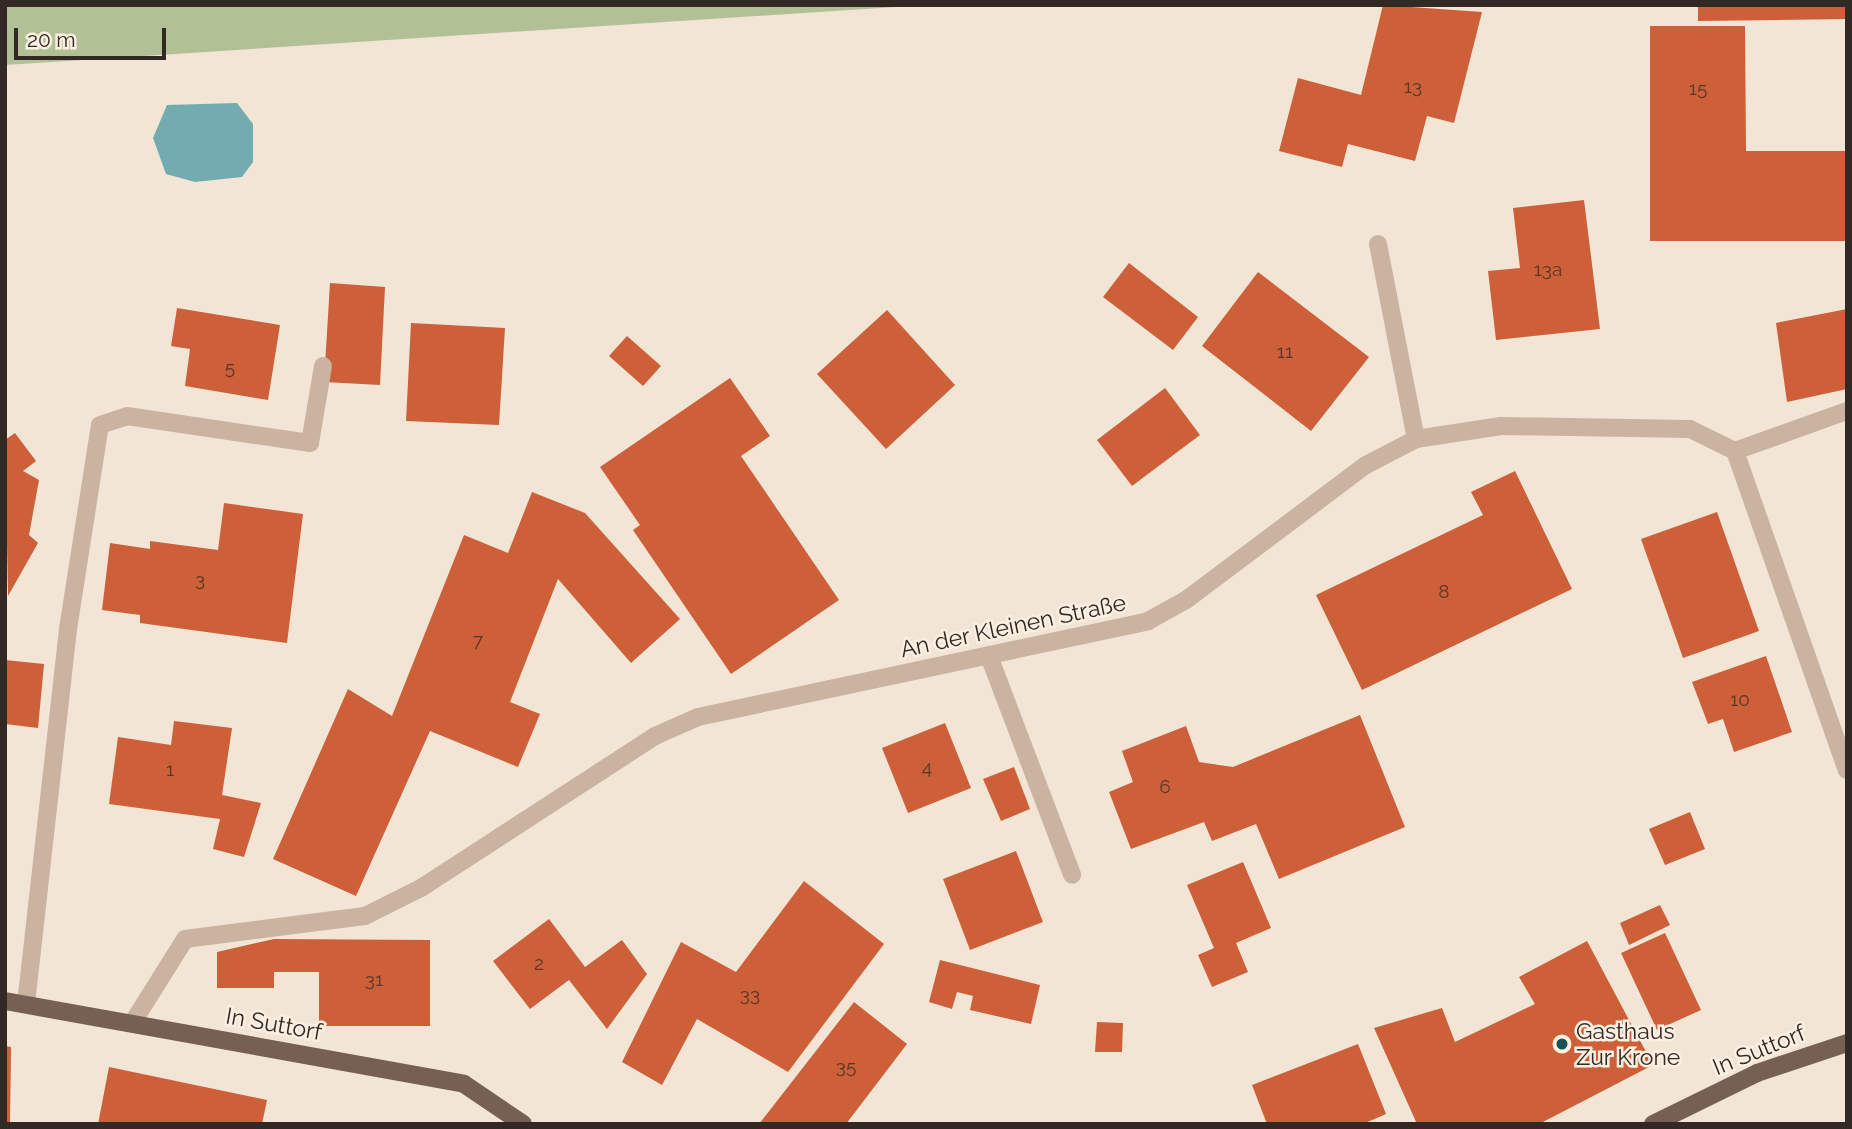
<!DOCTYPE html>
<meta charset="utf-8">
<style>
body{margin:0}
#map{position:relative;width:1852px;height:1129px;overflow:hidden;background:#f2e5d5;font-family:Raleway,sans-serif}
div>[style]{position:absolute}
.green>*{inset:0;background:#b1c195}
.water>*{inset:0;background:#72acb0}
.building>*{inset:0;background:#cd6038}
.minor>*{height:18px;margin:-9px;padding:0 9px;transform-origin:9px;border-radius:9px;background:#cab4a1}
.major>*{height:18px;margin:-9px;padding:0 9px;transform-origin:9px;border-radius:9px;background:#766054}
.dots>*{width:19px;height:19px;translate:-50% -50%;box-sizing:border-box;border:4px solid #faefe1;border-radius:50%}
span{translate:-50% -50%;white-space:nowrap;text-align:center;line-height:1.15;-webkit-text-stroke:5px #faefe1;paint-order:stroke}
.number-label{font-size:19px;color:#5a3729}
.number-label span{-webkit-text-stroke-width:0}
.street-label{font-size:23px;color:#332924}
.poi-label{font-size:23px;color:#332924}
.left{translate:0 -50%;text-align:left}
.frame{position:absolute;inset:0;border:7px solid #332924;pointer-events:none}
.scale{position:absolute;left:14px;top:28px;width:152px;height:32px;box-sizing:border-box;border:4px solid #332924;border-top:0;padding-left:9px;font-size:21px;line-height:24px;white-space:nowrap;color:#332924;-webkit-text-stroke:5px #faefe1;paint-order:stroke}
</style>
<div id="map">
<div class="green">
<div style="clip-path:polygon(5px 5px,926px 5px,5px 65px)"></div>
</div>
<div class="water">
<div style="clip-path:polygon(237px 103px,253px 124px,253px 162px,242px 177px,195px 182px,166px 174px,153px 138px,167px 105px)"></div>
</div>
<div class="building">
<div style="clip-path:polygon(1383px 5px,1482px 12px,1454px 123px,1427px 116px,1415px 161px,1348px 144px,1342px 167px,1279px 151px,1298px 78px,1361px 95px)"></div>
<div style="clip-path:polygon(1698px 5px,1847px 5px,1847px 19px,1698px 21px)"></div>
<div style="clip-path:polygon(1650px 26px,1745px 26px,1746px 151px,1847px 151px,1847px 241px,1650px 241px)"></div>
<div style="clip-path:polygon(1584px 200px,1600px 329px,1496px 340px,1488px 271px,1520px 268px,1513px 208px)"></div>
<div style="clip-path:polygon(1129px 263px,1198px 317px,1173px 350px,1103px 297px)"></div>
<div style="clip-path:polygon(1258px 272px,1369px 357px,1311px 431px,1202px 346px)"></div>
<div style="clip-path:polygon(330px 283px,385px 287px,380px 385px,324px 382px)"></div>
<div style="clip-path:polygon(177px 308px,280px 325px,268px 400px,185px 386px,190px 349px,171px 346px)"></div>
<div style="clip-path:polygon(1847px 309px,1847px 389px,1787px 402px,1776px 323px)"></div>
<div style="clip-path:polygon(887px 310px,955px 385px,886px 449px,817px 374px)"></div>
<div style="clip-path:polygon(411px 323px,505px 328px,499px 425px,406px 421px)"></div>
<div style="clip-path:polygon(627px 336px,661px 366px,643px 386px,609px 356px)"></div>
<div style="clip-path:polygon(730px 378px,770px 436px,741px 456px,839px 600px,731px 674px,633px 530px,640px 525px,600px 467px)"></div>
<div style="clip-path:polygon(1165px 388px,1200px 435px,1132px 486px,1097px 440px)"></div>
<div style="clip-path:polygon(15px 433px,36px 461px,23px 471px,39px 480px,29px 535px,38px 543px,8px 596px,5px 440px)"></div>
<div style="clip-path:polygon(1515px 471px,1572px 589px,1362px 690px,1316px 595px,1483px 515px,1471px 492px)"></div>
<div style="clip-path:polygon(532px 492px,585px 513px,680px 619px,631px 663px,558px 579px,510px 702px,540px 714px,518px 767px,430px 731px,356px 896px,273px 859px,348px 689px,392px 716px,464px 535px,508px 553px)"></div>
<div style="clip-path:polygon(224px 503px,303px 514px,287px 643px,140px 623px,140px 615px,102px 610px,110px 543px,150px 549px,150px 541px,218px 550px)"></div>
<div style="clip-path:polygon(1717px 512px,1759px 631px,1683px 658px,1641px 539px)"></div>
<div style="clip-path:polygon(1766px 656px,1792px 732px,1734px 752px,1723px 719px,1708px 724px,1692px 682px)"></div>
<div style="clip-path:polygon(5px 660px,44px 664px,38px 728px,5px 724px)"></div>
<div style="clip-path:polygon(1360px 715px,1405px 827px,1279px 879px,1256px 824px,1212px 841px,1204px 822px,1131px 849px,1109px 792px,1133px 782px,1122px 751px,1186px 726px,1199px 762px,1233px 767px)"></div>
<div style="clip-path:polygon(174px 721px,232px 728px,222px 795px,261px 803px,244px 857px,213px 849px,220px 819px,109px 804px,118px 737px,171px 745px)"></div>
<div style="clip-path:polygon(945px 723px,971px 788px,908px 813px,882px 748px)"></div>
<div style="clip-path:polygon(1014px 767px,1030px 809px,1001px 821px,983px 779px)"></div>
<div style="clip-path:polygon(1690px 812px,1705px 849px,1665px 865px,1649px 829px)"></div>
<div style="clip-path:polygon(1016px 851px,1043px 922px,970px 950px,943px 879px)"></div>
<div style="clip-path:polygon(1243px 862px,1271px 928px,1236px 943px,1248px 972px,1212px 987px,1198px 955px,1214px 948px,1187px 885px)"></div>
<div style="clip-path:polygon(804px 881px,884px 944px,788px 1072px,697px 1019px,662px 1085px,622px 1062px,681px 942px,736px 972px)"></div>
<div style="clip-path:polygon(1660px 905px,1670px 925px,1629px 945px,1620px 923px)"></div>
<div style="clip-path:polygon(549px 919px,585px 967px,622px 940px,647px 974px,607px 1029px,569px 980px,530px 1009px,493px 961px)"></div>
<div style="clip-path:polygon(1665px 933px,1701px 1010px,1657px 1030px,1621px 953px)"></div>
<div style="clip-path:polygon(274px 939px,430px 940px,430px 1026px,319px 1026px,319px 972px,274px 972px,274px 988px,217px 988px,217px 952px)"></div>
<div style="clip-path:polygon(1587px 941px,1653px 1065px,1539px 1124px,1417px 1124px,1374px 1028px,1442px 1008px,1455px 1042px,1535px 1004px,1519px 977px)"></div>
<div style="clip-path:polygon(940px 960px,1040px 985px,1031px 1024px,970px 1010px,973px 996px,957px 992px,952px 1009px,929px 1002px)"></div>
<div style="clip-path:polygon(854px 1002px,907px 1044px,846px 1124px,759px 1124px)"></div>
<div style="clip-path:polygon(1097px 1022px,1123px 1023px,1122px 1052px,1095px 1052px)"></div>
<div style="clip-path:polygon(1358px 1044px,1386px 1114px,1363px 1124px,1267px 1124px,1252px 1085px)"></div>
<div style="clip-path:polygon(5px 1046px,11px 1047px,10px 1124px,5px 1124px)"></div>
<div style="clip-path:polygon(109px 1067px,267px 1100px,262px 1124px,98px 1124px)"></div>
</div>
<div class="minor">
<div style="left:1378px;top:244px;width:199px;rotate:79deg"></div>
<div style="left:1735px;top:451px;width:119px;rotate:-19.7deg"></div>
<div style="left:989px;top:656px;width:234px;rotate:69.2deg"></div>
<div style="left:26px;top:1004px;width:377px;rotate:-83.6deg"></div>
<div style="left:68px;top:629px;width:206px;rotate:-81.1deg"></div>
<div style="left:100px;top:425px;width:28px;rotate:-18deg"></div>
<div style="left:127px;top:416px;width:185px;rotate:8.4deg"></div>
<div style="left:310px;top:443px;width:78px;rotate:-80.4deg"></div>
<div style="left:133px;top:1022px;width:98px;rotate:-57.9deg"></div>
<div style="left:185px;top:939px;width:181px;rotate:-7.3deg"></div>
<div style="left:365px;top:916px;width:63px;rotate:-26.6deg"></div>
<div style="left:421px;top:888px;width:279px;rotate:-33deg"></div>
<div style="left:655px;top:736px;width:47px;rotate:-23.8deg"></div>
<div style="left:698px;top:717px;width:460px;rotate:-12deg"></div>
<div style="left:1148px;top:621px;width:43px;rotate:-28.9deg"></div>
<div style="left:1186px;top:600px;width:225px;rotate:-36.9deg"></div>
<div style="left:1366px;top:465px;width:56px;rotate:-27.5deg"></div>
<div style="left:1416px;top:439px;width:86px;rotate:-8.7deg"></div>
<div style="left:1501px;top:426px;width:189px;rotate:0.9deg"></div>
<div style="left:1690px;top:429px;width:50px;rotate:26.1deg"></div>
<div style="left:1735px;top:451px;width:338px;rotate:70.7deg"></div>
</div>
<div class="major">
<div style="left:5px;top:1001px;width:466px;rotate:10.2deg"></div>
<div style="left:464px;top:1084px;width:71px;rotate:34.1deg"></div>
<div style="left:1653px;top:1124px;width:116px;rotate:-26.1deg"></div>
<div style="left:1757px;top:1073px;width:95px;rotate:-18.4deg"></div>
</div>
<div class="dots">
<div style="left:1562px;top:1044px;background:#185156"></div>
</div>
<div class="number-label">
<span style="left:1413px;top:87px">13</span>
<span style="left:1698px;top:89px">15</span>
<span style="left:1548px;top:270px">13a</span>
<span style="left:1285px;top:352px">11</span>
<span style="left:230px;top:368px">5</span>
<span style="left:200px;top:580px">3</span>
<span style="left:1444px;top:592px">8</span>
<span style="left:478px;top:641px">7</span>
<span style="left:1740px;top:700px">10</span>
<span style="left:927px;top:768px">4</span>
<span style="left:170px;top:770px">1</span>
<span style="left:1165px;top:787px">6</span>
<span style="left:539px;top:964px">2</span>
<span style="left:374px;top:980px">31</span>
<span style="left:750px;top:995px">33</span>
<span style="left:846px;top:1067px">35</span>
</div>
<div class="street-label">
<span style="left:1013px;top:626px;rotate:-12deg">An der Kleinen Straße</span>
<span style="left:274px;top:1024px;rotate:10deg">In Suttorf</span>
<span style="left:1759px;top:1050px;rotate:-22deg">In Suttorf</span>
</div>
<div class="poi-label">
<span class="left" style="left:1576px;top:1044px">Gasthaus<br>Zur Krone</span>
</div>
<div class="frame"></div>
<div class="scale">20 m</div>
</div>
